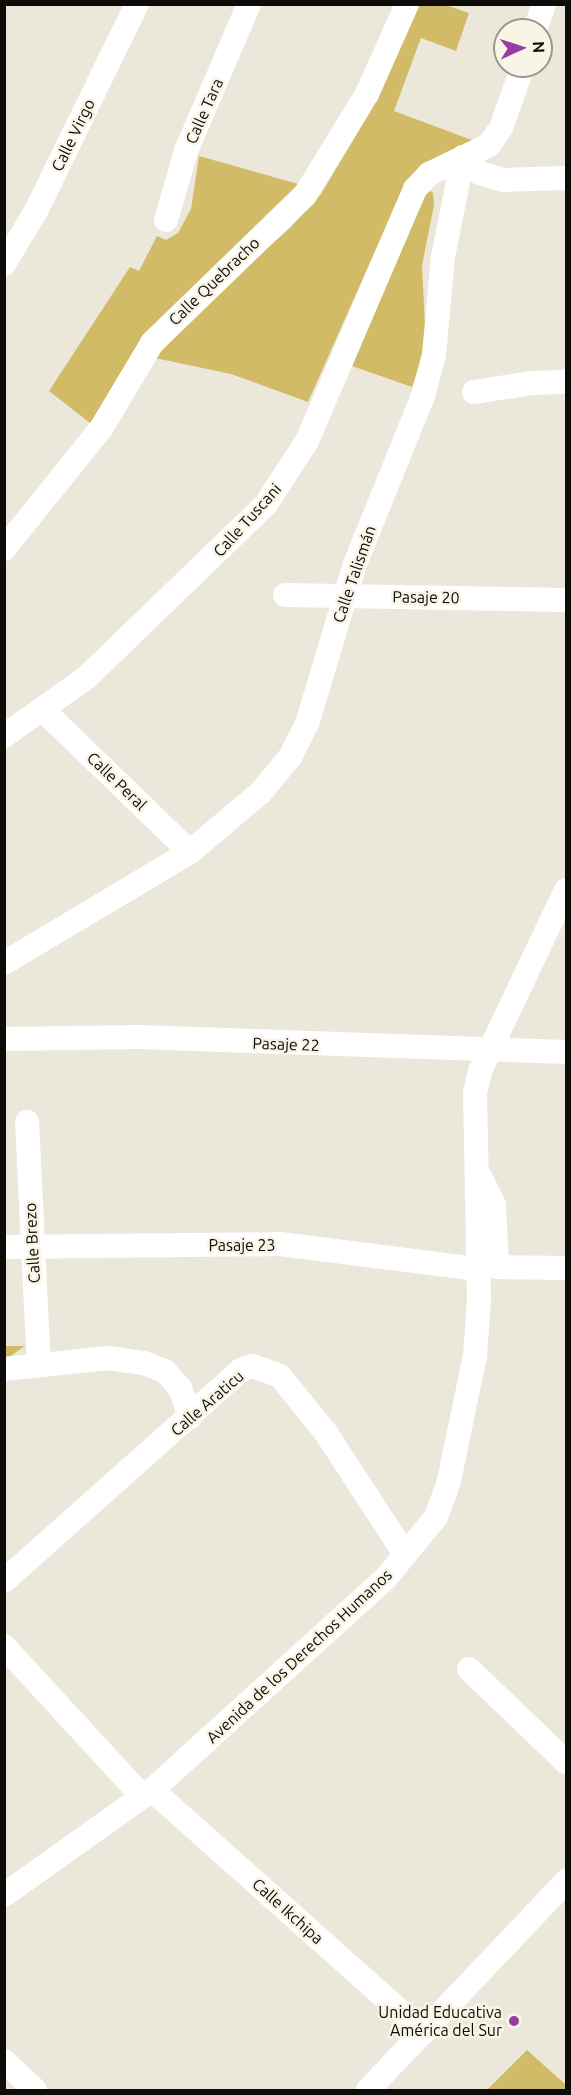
<!DOCTYPE html>
<meta charset="utf-8">
<style>
body{margin:0}
#map{position:relative;width:571px;height:2095px;overflow:hidden;background:#ebe7da;font-family:Ubuntu,sans-serif}
div>[style]{position:absolute}
.green>*{inset:0;background:#d2bb67}
.minor>*{height:24px;margin:-12px;padding:0 12px;transform-origin:12px;border-radius:12px;background:#fff}
.dots>*{width:16px;height:16px;translate:-50% -50%;box-sizing:border-box;border:3px solid #f8f5e7;border-radius:50%}
span{translate:-50% -50%;white-space:nowrap;text-align:center;line-height:1.15;-webkit-text-stroke:5px #f8f5e7;paint-order:stroke}
.street-label{font-size:16px;color:#0e0c08}
.poi-label{font-size:16px;color:#0e0c08}
.right{translate:-100% -50%;text-align:right}
.frame{position:absolute;inset:0;border:6px solid #0e0c08;pointer-events:none}
.north{position:absolute;left:493px;top:18px;width:60px;height:60px;box-sizing:border-box;background:#f8f5e7;border:2px solid #9a988e;border-radius:50%;rotate:87deg;font-size:16px;font-weight:700;line-height:24px;text-align:center;color:#0e0c08}
.north::after{content:'';display:block;margin:auto;width:21px;height:27px;background:#983ba5;clip-path:polygon(50% 0,100% 100%,50% 72%,0 100%)}
</style>
<div id="map">
<div class="green">
<div style="clip-path:polygon(414px 5px,446px 5px,469px 13px,456px 51px,421px 38px,394px 111px,477px 142px,423px 164px,399px 197px,308px 402px,231px 374px,155px 358px,179px 327px,290px 228px,321px 194px,370px 112px)"></div>
<div style="clip-path:polygon(199px 156px,298px 184px,146px 332px,95px 427px,49px 391px,130px 267px,139px 271px,157px 236px,166px 240px,178px 233px,191px 209px)"></div>
<div style="clip-path:polygon(425px 188px,433px 193px,434px 205px,422px 266px,426px 346px,412px 387px,352px 366px)"></div>
<div style="clip-path:polygon(4px 1346px,25px 1346px,5px 1360px)"></div>
<div style="clip-path:polygon(527px 2050px,566px 2085px,566px 2090px,487px 2090px)"></div>
</div>
<div class="minor">
<div style="left:535px;top:30px;width:28px;rotate:-71deg"></div>
<div style="left:463px;top:157px;width:23px;rotate:43deg"></div>
<div style="left:480px;top:173px;width:24px;rotate:17deg"></div>
<div style="left:503px;top:180px;width:63px;rotate:-1.8deg"></div>
<div style="left:166px;top:220px;width:72px;rotate:-73.8deg"></div>
<div style="left:186px;top:151px;width:160px;rotate:-66.8deg"></div>
<div style="left:4px;top:264px;width:62px;rotate:-58.9deg"></div>
<div style="left:36px;top:211px;width:230px;rotate:-64deg"></div>
<div style="left:474px;top:392px;width:59px;rotate:-8.8deg"></div>
<div style="left:532px;top:383px;width:34px;rotate:-2deg"></div>
<div style="left:4px;top:549px;width:156px;rotate:-51.2deg"></div>
<div style="left:102px;top:427px;width:98px;rotate:-59.2deg"></div>
<div style="left:152px;top:343px;width:213px;rotate:-44deg"></div>
<div style="left:305px;top:195px;width:119px;rotate:-58.5deg"></div>
<div style="left:367px;top:94px;width:98px;rotate:-66deg"></div>
<div style="left:285px;top:595px;width:281px;rotate:1deg"></div>
<div style="left:44px;top:711px;width:203px;rotate:44deg"></div>
<div style="left:4px;top:736px;width:102px;rotate:-35.4deg"></div>
<div style="left:87px;top:677px;width:249px;rotate:-44deg"></div>
<div style="left:266px;top:504px;width:75px;rotate:-56.9deg"></div>
<div style="left:307px;top:441px;width:274px;rotate:-66.8deg"></div>
<div style="left:415px;top:189px;width:21px;rotate:-47deg"></div>
<div style="left:429px;top:174px;width:67px;rotate:-25.8deg"></div>
<div style="left:489px;top:145px;width:21px;rotate:-55deg"></div>
<div style="left:501px;top:128px;width:66px;rotate:-70.5deg"></div>
<div style="left:4px;top:963px;width:217px;rotate:-30.8deg"></div>
<div style="left:190px;top:852px;width:92px;rotate:-40.1deg"></div>
<div style="left:260px;top:793px;width:47px;rotate:-50.2deg"></div>
<div style="left:290px;top:757px;width:37px;rotate:-63deg"></div>
<div style="left:307px;top:724px;width:167px;rotate:-73.3deg"></div>
<div style="left:355px;top:564px;width:181px;rotate:-68deg"></div>
<div style="left:423px;top:396px;width:42px;rotate:-75deg"></div>
<div style="left:434px;top:355px;width:98px;rotate:-84.8deg"></div>
<div style="left:443px;top:257px;width:102px;rotate:-78.7deg"></div>
<div style="left:4px;top:1039px;width:134px;rotate:-0.9deg"></div>
<div style="left:138px;top:1037px;width:428px;rotate:2deg"></div>
<div style="left:27px;top:1122px;width:242px;rotate:87.2deg"></div>
<div style="left:480px;top:1176px;width:32px;rotate:64deg"></div>
<div style="left:494px;top:1205px;width:62px;rotate:87.2deg"></div>
<div style="left:497px;top:1267px;width:69px;rotate:0.8deg"></div>
<div style="left:4px;top:1247px;width:276px;rotate:-0.6deg"></div>
<div style="left:280px;top:1244px;width:200px;rotate:7.2deg"></div>
<div style="left:4px;top:1369px;width:105px;rotate:-6deg"></div>
<div style="left:108px;top:1358px;width:36px;rotate:8deg"></div>
<div style="left:144px;top:1363px;width:22px;rotate:21deg"></div>
<div style="left:165px;top:1371px;width:23px;rotate:49deg"></div>
<div style="left:180px;top:1388px;width:31px;rotate:71deg"></div>
<div style="left:4px;top:1581px;width:317px;rotate:-41.7deg"></div>
<div style="left:241px;top:1370px;width:13px;rotate:-18deg"></div>
<div style="left:253px;top:1366px;width:29px;rotate:20deg"></div>
<div style="left:280px;top:1376px;width:73px;rotate:51.1deg"></div>
<div style="left:326px;top:1433px;width:145px;rotate:56.9deg"></div>
<div style="left:4px;top:1646px;width:205px;rotate:47.4deg"></div>
<div style="left:469px;top:1669px;width:134px;rotate:43.8deg"></div>
<div style="left:152px;top:1790px;width:364px;rotate:41.7deg"></div>
<div style="left:4px;top:1895px;width:181px;rotate:-35.4deg"></div>
<div style="left:152px;top:1790px;width:316px;rotate:-42.2deg"></div>
<div style="left:386px;top:1578px;width:79px;rotate:-50.7deg"></div>
<div style="left:436px;top:1517px;width:38px;rotate:-70deg"></div>
<div style="left:449px;top:1481px;width:128px;rotate:-78.3deg"></div>
<div style="left:475px;top:1356px;width:57px;rotate:-86deg"></div>
<div style="left:479px;top:1299px;width:206px;rotate:-91.1deg"></div>
<div style="left:475px;top:1093px;width:23px;rotate:-77deg"></div>
<div style="left:480px;top:1071px;width:200px;rotate:-64.6deg"></div>
<div style="left:4px;top:2061px;width:42px;rotate:43.1deg"></div>
<div style="left:368px;top:2090px;width:288px;rotate:-46.5deg"></div>
</div>
<div class="dots">
<div style="left:514px;top:2021px;background:#983ba5"></div>
</div>
<div class="street-label">
<span style="left:204px;top:111px;rotate:-66deg">Calle Tara</span>
<span style="left:73px;top:135px;rotate:-64deg">Calle Virgo</span>
<span style="left:214px;top:281px;rotate:-44deg">Calle Quebracho</span>
<span style="left:247px;top:520px;rotate:-48deg">Calle Tuscani</span>
<span style="left:354px;top:574px;rotate:-71deg">Calle Talismán</span>
<span style="left:426px;top:597px;rotate:1deg">Pasaje 20</span>
<span style="left:117px;top:781px;rotate:44deg">Calle Peral</span>
<span style="left:286px;top:1044px;rotate:2deg">Pasaje 22</span>
<span style="left:32px;top:1243px;rotate:-93deg">Calle Brezo</span>
<span style="left:242px;top:1245px">Pasaje 23</span>
<span style="left:207px;top:1403px;rotate:-41deg">Calle Araticu</span>
<span style="left:299px;top:1656px;rotate:-43deg">Avenida de los Derechos Humanos</span>
<span style="left:288px;top:1911px;rotate:42deg">Calle Ikchipa</span>
</div>
<div class="poi-label">
<span class="right" style="left:502px;top:2021px">Unidad Educativa<br>América del Sur</span>
</div>
<div class="frame"></div>
<div class="north">N</div>
</div>
